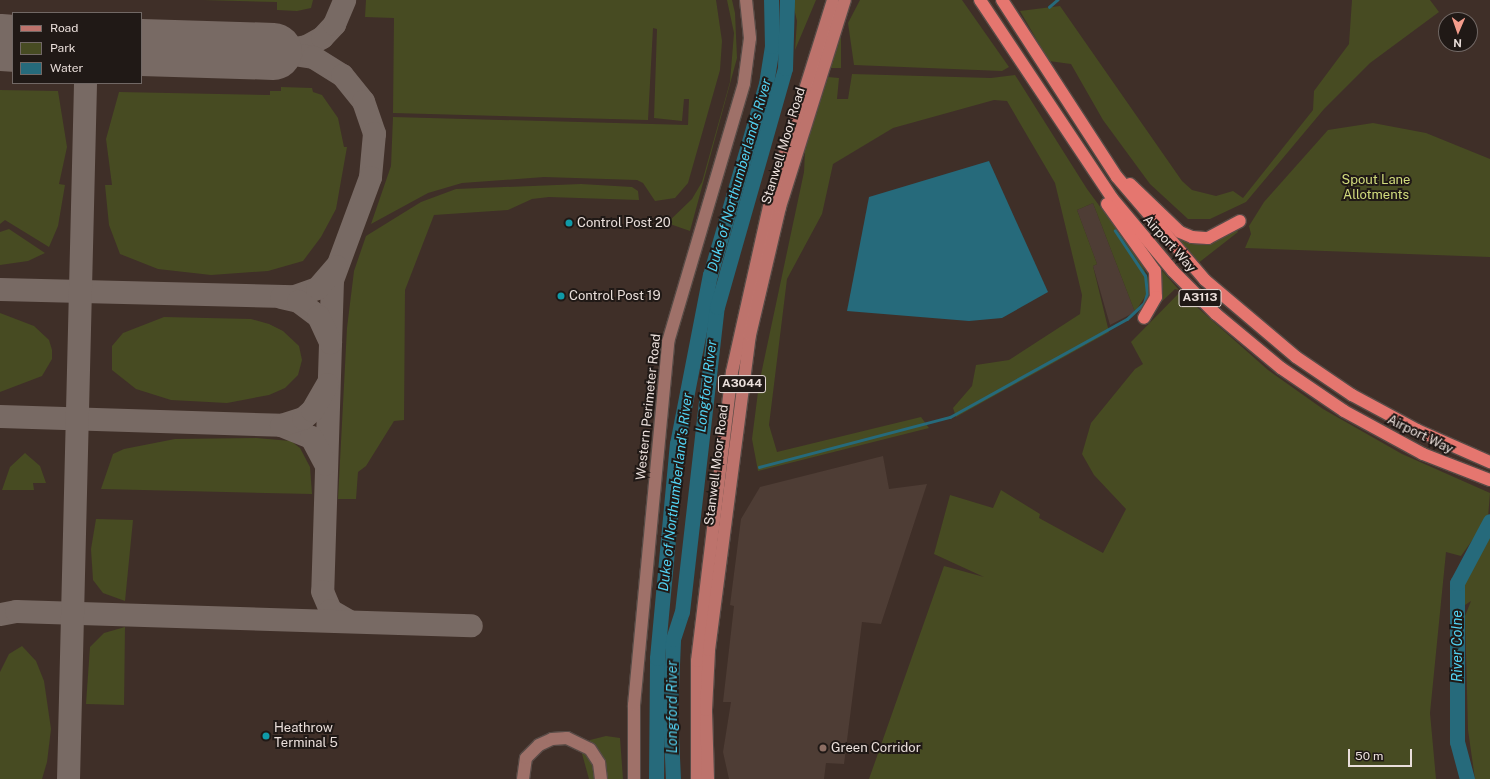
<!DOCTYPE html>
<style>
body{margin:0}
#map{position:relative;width:1490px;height:779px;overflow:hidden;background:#3f2f28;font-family:"Public Sans",sans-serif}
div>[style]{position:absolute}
.commercial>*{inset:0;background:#4e3d35}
.green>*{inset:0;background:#474b22}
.water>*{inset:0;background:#266a7b}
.stream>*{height:2.5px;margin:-1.25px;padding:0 1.25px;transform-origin:1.25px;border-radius:1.25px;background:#266a7b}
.river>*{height:15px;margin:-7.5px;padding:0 7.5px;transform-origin:7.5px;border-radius:7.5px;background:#266a7b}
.taxiway>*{height:23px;margin:-11.5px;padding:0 11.5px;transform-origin:11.5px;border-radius:11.5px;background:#786a64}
.runway>*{height:57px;margin:-28.5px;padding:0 28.5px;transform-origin:28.5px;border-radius:28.5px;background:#786a64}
.roads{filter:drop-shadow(1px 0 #584b46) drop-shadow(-1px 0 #584b46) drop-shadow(0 1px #584b46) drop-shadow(0 -1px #584b46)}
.secondary>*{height:12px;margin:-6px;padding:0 6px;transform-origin:6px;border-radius:6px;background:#9f7169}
.primary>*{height:12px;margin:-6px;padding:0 6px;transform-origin:6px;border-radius:6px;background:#bd736c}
.highway>*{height:12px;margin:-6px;padding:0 6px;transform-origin:6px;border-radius:6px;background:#e5766f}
.dots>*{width:11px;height:11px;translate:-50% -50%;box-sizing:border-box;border:2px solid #201916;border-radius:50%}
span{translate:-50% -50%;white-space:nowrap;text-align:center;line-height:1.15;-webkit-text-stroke:4px #201916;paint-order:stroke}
.shield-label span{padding:1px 3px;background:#201916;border:1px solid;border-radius:3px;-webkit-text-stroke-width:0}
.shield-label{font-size:12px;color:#eadfdb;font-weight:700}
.street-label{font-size:13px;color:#eadfdb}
.park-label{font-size:13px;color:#d1db7d}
.poi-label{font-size:13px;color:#eadfdb}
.left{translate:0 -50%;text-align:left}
.water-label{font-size:14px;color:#52d2f2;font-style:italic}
.legend{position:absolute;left:12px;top:12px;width:130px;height:72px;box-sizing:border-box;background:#201916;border:1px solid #716865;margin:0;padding:5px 7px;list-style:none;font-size:12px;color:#eadfdb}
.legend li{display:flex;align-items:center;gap:8px;height:20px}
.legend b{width:20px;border:1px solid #716865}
.north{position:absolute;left:1438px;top:12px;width:40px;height:40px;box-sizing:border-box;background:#201916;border:1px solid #716865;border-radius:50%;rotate:182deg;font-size:11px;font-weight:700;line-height:16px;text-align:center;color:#eadfdb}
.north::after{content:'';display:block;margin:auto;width:14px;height:18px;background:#f49d8c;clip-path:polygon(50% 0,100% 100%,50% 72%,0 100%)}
.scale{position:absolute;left:1348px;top:749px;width:64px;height:18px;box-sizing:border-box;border:2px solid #eadfdb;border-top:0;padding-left:5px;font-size:12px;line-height:14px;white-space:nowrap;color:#eadfdb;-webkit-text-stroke:3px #201916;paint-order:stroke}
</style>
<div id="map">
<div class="commercial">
<div style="clip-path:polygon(1093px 203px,1135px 312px,1110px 325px,1093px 266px,1097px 264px,1077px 210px)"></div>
<div style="clip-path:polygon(883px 456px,889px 489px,927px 484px,881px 624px,862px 622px,844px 764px,826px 763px,824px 779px,729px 779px,723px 752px,731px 702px,723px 702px,734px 606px,730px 605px,741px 519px,760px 487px)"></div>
</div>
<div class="green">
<div style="clip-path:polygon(203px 0,313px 0,311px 8px,297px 11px,277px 10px,277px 2px)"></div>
<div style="clip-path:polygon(366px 0,716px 0,722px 41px,720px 70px,688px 183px,675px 198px,655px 201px,643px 183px,637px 180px,544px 177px,462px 183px,428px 193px,371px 224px,391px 166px,393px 117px,688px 125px,689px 99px,684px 99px,682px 121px,654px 118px,657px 29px,653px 28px,648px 120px,393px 113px,394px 18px,365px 17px)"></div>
<div style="clip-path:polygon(727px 0,732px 0,735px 13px,737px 58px,690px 231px,667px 223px,692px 199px,702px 182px,730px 82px,734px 33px)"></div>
<div style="clip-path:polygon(792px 0,816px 0,795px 50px,797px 21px)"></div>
<div style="clip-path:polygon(860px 0,962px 0,1009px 67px,1002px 71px,854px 65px,848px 23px)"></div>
<div style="clip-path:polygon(1352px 0,1430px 0,1439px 12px,1370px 63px,1324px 109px,1246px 202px,1210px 219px,1188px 219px,1150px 184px,1103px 120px,1071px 64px,1049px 61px,1020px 11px,1060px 6px,1182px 181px,1192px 190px,1216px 196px,1233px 191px,1243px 198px,1313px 110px,1314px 91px,1349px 44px)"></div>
<div style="clip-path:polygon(841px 36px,841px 68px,830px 68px)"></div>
<div style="clip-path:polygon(852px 74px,991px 78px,1015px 75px,1087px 189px,1140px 261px,1152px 286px,1135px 312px,1093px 203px,1077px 210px,1097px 264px,1093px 266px,1109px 332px,956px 417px,953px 408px,972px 386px,976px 365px,1009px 360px,1080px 314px,1082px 295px,1055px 183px,1007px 101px,994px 100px,893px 128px,833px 164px,822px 214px,787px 279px,769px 425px,777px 452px,921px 417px,929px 428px,758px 471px,752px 439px,759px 384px,804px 172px,805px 150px,828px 77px,839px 78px,837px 99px,848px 99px)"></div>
<div style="clip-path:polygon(281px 87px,312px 88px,313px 92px,322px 95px,338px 118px,344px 147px,347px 147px,336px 209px,321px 237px,303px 261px,268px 271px,211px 275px,158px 269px,120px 254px,109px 225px,105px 185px,112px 185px,106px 139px,119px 92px,270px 95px,270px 91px,281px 91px)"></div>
<div style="clip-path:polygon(0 90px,58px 91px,67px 147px,59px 184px,65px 185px,58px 226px,49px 247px,5px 220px,0 224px)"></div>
<div style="clip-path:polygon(1373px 123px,1426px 133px,1490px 159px,1490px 257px,1245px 248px,1251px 234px,1249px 226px,1264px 202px,1328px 130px)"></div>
<div style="clip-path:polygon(581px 184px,632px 187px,638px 191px,639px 200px,549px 197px,532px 199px,508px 210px,434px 215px,405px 290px,404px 420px,394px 421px,366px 466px,358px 472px,356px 499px,338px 499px,347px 328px,354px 271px,366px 236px,421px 202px,456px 189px)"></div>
<div style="clip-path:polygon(9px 229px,45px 253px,28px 261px,0 265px,0 232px)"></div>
<div style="clip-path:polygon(1236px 229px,1238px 232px,1197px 264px,1169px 232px,1189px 241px)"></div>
<div style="clip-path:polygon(1151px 258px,1179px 290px,1175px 289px,1152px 311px)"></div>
<div style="clip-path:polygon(1180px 292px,1268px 370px,1323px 409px,1402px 454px,1490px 493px,1488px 518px,1461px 556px,1446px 552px,1430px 713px,1436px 779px,869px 779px,944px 566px,984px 577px,934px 554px,950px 495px,993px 508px,1001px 490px,1040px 514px,1039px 518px,1103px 553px,1126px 509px,1094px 475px,1082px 454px,1091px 423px,1135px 369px,1143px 364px,1131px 342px)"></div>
<div style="clip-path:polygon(0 313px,34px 326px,49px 340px,52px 350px,52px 359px,42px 376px,0 392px)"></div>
<div style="clip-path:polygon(164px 317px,251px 319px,269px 324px,283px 331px,299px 346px,302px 360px,298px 375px,285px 388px,269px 395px,227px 403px,171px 400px,136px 389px,112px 370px,112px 346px,123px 333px)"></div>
<div style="clip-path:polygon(256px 438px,291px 441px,300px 448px,310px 467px,312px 494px,101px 489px,113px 454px,124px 449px,175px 439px)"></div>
<div style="clip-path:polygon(25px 453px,40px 466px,46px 483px,33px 483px,34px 490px,2px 490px,10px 467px)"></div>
<div style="clip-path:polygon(96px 519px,133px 520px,125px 601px,103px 593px,93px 580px,91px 549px)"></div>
<div style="clip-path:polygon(1490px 532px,1490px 779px,1475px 779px,1468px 730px,1465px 616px,1471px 601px,1465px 605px,1461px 586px)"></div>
<div style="clip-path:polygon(125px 627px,124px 705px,86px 704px,90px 647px,104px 633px)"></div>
<div style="clip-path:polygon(22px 646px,36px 661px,44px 681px,51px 729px,47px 762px,42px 779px,0 779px,0 672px,9px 654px)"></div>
<div style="clip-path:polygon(606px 736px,620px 738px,623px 779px,589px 779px,581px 750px,590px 740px)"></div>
</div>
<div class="water">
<div style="clip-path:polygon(989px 161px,1048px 292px,1002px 318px,969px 321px,847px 311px,869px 197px)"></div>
</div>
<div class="stream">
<div style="left:1049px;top:7px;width:11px;rotate:-41deg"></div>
<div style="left:759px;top:467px;width:197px;rotate:-14.7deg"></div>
<div style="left:950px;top:417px;width:202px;rotate:-29deg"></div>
<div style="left:1127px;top:319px;width:23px;rotate:-43deg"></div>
<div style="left:1144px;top:303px;width:9px;rotate:-72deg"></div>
<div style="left:1147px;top:294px;width:18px;rotate:-96deg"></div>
<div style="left:1145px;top:276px;width:54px;rotate:-123.7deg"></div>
</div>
<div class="river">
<div style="left:656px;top:779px;width:121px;rotate:-89.5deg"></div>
<div style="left:657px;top:658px;width:215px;rotate:-84.7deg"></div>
<div style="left:677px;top:444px;width:172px;rotate:-79deg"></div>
<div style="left:710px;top:275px;width:199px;rotate:-73.7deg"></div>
<div style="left:766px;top:84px;width:38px;rotate:-81deg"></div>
<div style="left:772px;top:46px;width:46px;rotate:-91.2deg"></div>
<div style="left:673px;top:779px;width:67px;rotate:-92.6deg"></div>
<div style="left:670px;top:712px;width:73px;rotate:-87.6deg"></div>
<div style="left:673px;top:639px;width:28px;rotate:-72deg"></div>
<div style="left:682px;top:612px;width:307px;rotate:-83.5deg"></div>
<div style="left:717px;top:307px;width:248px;rotate:-74.1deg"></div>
<div style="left:785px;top:68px;width:68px;rotate:-88.3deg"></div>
<div style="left:1467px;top:779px;width:38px;rotate:-105deg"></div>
<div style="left:1457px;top:742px;width:159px;rotate:-90deg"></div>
<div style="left:1457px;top:583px;width:70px;rotate:-62deg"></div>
</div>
<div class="taxiway">
<div style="left:285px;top:50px;width:21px;rotate:-11deg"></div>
<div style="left:306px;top:46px;width:18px;rotate:-29deg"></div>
<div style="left:322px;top:37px;width:18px;rotate:-47deg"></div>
<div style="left:334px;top:24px;width:26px;rotate:-67deg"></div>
<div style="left:273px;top:51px;width:40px;rotate:8.5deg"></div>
<div style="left:313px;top:57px;width:34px;rotate:32deg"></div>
<div style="left:342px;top:75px;width:33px;rotate:51deg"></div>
<div style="left:363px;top:101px;width:34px;rotate:71deg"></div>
<div style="left:374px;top:133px;width:44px;rotate:95.2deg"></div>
<div style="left:370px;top:177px;width:110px;rotate:110.3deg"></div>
<div style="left:332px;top:280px;width:311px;rotate:91.8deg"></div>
<div style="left:322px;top:591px;width:21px;rotate:67deg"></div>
<div style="left:330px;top:610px;width:22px;rotate:30deg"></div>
<div style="left:0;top:289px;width:294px;rotate:1.4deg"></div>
<div style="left:294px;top:296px;width:24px;rotate:-19deg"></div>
<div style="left:317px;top:288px;width:29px;rotate:-49deg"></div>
<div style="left:281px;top:297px;width:17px;rotate:13deg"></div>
<div style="left:298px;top:301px;width:25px;rotate:37deg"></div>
<div style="left:318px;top:316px;width:29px;rotate:65deg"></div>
<div style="left:0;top:416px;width:281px;rotate:1.8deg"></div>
<div style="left:281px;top:425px;width:32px;rotate:22deg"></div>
<div style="left:311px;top:437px;width:30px;rotate:62deg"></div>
<div style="left:281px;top:425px;width:23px;rotate:-18deg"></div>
<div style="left:303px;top:418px;width:12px;rotate:-42deg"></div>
<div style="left:312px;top:410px;width:30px;rotate:-60deg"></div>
<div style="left:0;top:614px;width:16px;rotate:-11deg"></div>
<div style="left:16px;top:611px;width:455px;rotate:1.8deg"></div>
<div style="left:68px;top:779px;width:696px;rotate:-88.6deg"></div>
</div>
<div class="runway">
<div style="left:0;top:42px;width:13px;rotate:4deg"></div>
<div style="left:141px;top:47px;width:132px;rotate:1.7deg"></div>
</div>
<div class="roads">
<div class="secondary">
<div style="left:523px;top:779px;width:21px;rotate:-82deg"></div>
<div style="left:526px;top:758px;width:18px;rotate:-45deg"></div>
<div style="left:539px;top:745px;width:14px;rotate:-25deg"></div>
<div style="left:552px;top:739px;width:15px;rotate:-4deg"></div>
<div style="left:567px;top:738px;width:25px;rotate:26deg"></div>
<div style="left:590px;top:749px;width:17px;rotate:57deg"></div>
<div style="left:599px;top:763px;width:16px;rotate:83deg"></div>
<div style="left:634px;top:779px;width:74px;rotate:-90deg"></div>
<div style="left:634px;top:705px;width:365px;rotate:-84.6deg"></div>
<div style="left:668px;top:342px;width:270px;rotate:-73.6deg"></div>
<div style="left:744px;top:83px;width:45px;rotate:-82.4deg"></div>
<div style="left:750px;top:38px;width:38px;rotate:-96deg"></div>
</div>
<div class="primary">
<div style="left:697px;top:779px;width:118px;rotate:-90deg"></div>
<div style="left:697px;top:661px;width:291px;rotate:-83.1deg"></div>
<div style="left:732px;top:372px;width:178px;rotate:-77.4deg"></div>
<div style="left:771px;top:198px;width:207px;rotate:-72.6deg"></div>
<div style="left:708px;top:779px;width:69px;rotate:-91.7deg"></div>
<div style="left:706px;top:710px;width:60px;rotate:-87.1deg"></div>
<div style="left:709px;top:650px;width:318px;rotate:-82.6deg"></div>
<div style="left:750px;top:335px;width:131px;rotate:-76.8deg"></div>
<div style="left:780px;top:207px;width:217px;rotate:-72.6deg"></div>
</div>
<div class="highway">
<div style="left:980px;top:0;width:238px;rotate:56.3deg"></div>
<div style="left:1112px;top:198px;width:95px;rotate:50.1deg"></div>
<div style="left:1173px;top:271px;width:61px;rotate:45deg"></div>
<div style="left:1216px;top:314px;width:85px;rotate:39.7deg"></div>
<div style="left:1281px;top:368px;width:76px;rotate:34.3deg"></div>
<div style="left:1344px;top:411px;width:90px;rotate:28.6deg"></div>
<div style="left:1423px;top:454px;width:72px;rotate:21.2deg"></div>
<div style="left:1002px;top:0;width:211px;rotate:57deg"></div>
<div style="left:1117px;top:177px;width:135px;rotate:49.5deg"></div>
<div style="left:1205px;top:280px;width:119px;rotate:40.2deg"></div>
<div style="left:1296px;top:357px;width:68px;rotate:34.2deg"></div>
<div style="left:1352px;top:395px;width:74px;rotate:28.3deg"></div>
<div style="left:1417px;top:430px;width:80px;rotate:23.7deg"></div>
<div style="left:1130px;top:184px;width:69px;rotate:43.8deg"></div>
<div style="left:1180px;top:232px;width:13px;rotate:23deg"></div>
<div style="left:1192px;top:237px;width:16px;rotate:4deg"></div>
<div style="left:1208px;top:238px;width:36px;rotate:-28deg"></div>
<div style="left:1107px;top:204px;width:82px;rotate:54.4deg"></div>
<div style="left:1155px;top:271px;width:26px;rotate:88deg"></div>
<div style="left:1156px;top:297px;width:24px;rotate:120deg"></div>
</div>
</div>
<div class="dots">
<div style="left:569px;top:223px;background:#0f9aa8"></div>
<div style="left:561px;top:296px;background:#0f9aa8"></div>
<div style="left:266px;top:736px;background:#0f9aa8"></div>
<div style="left:823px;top:748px;background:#8d6e63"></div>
</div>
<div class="shield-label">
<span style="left:1200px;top:298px">A3113</span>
<span style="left:742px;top:384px">A3044</span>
</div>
<div class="street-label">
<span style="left:784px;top:146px;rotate:-73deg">Stanwell Moor Road</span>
<span style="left:1169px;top:244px;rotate:48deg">Airport Way</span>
<span style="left:649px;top:407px;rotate:-84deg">Western Perimeter Road</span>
<span style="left:1420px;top:435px;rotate:26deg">Airport Way</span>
<span style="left:717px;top:465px;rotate:-83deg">Stanwell Moor Road</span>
</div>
<div class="park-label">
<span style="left:1376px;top:188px">Spout Lane<br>Allotments</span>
</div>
<div class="poi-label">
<span class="left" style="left:577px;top:223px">Control Post 20</span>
<span class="left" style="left:569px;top:296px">Control Post 19</span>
<span class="left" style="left:274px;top:736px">Heathrow<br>Terminal 5</span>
<span class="left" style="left:831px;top:748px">Green Corridor</span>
</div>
<div class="water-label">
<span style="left:739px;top:175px;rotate:-74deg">Duke of Northumberland's River</span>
<span style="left:706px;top:386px;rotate:-83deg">Longford River</span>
<span style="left:675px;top:492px;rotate:-83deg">Duke of Northumberland's River</span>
<span style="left:1457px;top:646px;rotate:-90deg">River Colne</span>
<span style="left:672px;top:707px;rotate:-90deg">Longford River</span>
</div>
<ul class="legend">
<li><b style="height:5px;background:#bd736c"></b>Road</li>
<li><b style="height:11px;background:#474b22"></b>Park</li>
<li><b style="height:11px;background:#266a7b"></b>Water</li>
</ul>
<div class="north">N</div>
<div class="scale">50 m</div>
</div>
